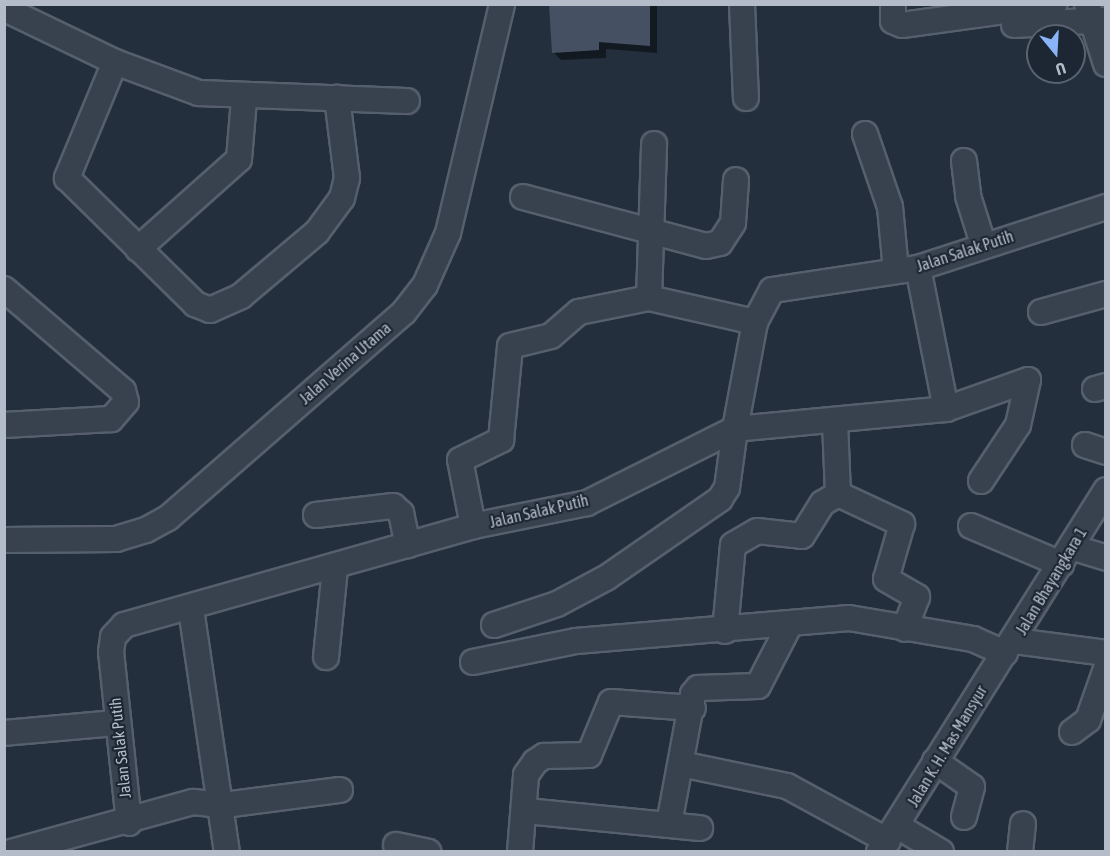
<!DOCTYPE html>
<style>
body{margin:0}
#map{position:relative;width:1110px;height:856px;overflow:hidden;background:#242f3e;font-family:"Asap Condensed",sans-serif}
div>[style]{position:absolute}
.shadow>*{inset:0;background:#0007}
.building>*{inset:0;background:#455162}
.roads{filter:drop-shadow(2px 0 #565f6c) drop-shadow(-2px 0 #565f6c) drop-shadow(0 2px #565f6c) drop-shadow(0 -2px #565f6c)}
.minor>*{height:24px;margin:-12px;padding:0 12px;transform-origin:12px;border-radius:12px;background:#38414e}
span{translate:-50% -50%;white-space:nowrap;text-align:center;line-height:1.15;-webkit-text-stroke:4.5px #1d2633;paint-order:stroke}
.street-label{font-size:16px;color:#b4bcc9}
.frame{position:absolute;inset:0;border:6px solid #b4bcc9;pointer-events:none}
.north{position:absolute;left:1026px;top:24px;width:60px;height:60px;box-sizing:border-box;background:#1d2633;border:2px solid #59626f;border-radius:50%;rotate:162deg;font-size:16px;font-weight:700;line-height:24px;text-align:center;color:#b4bcc9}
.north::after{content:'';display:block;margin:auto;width:21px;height:27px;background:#8ab4f8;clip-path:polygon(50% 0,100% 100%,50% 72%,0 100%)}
</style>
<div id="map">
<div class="shadow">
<div style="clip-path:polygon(568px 4px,657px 4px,657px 53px,606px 49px,606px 58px,561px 60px,553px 52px)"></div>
</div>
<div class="building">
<div style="clip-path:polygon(549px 4px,650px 4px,650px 46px,599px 42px,599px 50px,552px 53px)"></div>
</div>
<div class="roads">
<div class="minor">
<div style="left:742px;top:4px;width:94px;rotate:87.6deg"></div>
<div style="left:893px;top:4px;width:17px;rotate:90deg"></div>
<div style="left:893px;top:21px;width:10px;rotate:24deg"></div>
<div style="left:902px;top:25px;width:154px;rotate:-7.8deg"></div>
<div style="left:1087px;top:4px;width:63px;rotate:72.4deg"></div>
<div style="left:7px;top:10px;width:120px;rotate:25.7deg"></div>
<div style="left:115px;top:62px;width:90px;rotate:20.3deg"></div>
<div style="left:199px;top:93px;width:208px;rotate:2.2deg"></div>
<div style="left:1014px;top:25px;width:92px;rotate:-3.1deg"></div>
<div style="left:115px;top:62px;width:126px;rotate:112.5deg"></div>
<div style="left:67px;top:178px;width:180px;rotate:44.5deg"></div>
<div style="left:195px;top:304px;width:16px;rotate:22deg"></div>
<div style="left:210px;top:310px;width:34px;rotate:-24deg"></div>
<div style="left:241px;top:296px;width:99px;rotate:-40.1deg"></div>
<div style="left:317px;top:232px;width:42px;rotate:-53.7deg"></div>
<div style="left:342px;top:198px;width:21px;rotate:-76deg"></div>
<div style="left:347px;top:178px;width:81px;rotate:-97.1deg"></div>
<div style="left:865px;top:134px;width:77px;rotate:71.1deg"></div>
<div style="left:890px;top:207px;width:63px;rotate:84.6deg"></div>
<div style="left:964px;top:161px;width:35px;rotate:83deg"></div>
<div style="left:968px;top:196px;width:50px;rotate:72.6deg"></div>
<div style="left:523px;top:197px;width:189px;rotate:15deg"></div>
<div style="left:706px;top:246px;width:14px;rotate:-12deg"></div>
<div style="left:720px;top:243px;width:24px;rotate:-57deg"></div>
<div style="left:733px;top:223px;width:43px;rotate:-86deg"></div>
<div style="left:138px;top:249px;width:135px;rotate:-41.7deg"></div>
<div style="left:239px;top:159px;width:60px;rotate:-85.2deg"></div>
<div style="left:4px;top:289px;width:157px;rotate:40.6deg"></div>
<div style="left:123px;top:391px;width:11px;rotate:75deg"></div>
<div style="left:126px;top:402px;width:23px;rotate:131deg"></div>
<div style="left:111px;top:419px;width:107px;rotate:176.8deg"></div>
<div style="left:649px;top:298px;width:154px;rotate:-88.1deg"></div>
<div style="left:1041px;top:312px;width:67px;rotate:-15.5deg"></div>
<div style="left:1095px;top:389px;width:11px;rotate:-15deg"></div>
<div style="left:946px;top:409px;width:87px;rotate:-19.5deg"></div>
<div style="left:1028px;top:380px;width:46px;rotate:102.5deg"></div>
<div style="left:1018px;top:425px;width:67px;rotate:123.5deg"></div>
<div style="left:1085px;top:445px;width:22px;rotate:18deg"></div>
<div style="left:838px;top:494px;width:71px;rotate:25.1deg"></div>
<div style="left:902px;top:524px;width:57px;rotate:106.2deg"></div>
<div style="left:886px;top:579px;width:36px;rotate:30deg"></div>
<div style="left:917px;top:597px;width:34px;rotate:111deg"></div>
<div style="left:316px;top:515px;width:78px;rotate:-6.7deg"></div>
<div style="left:393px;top:506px;width:11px;rotate:41deg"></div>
<div style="left:401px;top:513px;width:33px;rotate:78deg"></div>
<div style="left:473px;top:526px;width:67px;rotate:-101.1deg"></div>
<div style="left:460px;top:460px;width:46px;rotate:-26deg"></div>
<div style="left:501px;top:440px;width:94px;rotate:-84.5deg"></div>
<div style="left:510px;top:346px;width:42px;rotate:-13.7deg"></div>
<div style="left:551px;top:336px;width:37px;rotate:-41deg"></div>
<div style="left:579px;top:312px;width:71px;rotate:-11.3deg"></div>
<div style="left:649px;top:298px;width:109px;rotate:12.8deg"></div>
<div style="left:971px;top:526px;width:98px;rotate:22.9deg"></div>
<div style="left:4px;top:540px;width:112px;rotate:-0.5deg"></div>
<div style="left:116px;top:539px;width:31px;rotate:-17deg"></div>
<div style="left:146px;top:530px;width:25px;rotate:-29deg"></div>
<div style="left:168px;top:518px;width:313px;rotate:-41.1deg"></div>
<div style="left:404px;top:312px;width:34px;rotate:-52deg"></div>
<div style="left:425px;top:285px;width:57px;rotate:-66.1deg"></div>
<div style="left:448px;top:233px;width:235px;rotate:-76.7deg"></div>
<div style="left:1071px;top:547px;width:37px;rotate:17deg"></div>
<div style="left:191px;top:609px;width:246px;rotate:81.6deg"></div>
<div style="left:494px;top:625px;width:66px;rotate:-18.4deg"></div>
<div style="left:557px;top:604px;width:55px;rotate:-28deg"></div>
<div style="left:606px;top:578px;width:139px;rotate:-34.7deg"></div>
<div style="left:720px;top:499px;width:13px;rotate:-58deg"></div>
<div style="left:727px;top:488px;width:60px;rotate:-82.3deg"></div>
<div style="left:735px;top:429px;width:212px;rotate:-5.4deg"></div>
<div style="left:946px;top:409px;width:144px;rotate:-101.2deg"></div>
<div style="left:725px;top:631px;width:86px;rotate:-84.7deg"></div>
<div style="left:733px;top:545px;width:28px;rotate:-30deg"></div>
<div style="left:757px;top:531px;width:45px;rotate:6.3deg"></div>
<div style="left:802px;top:536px;width:39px;rotate:-58deg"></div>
<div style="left:823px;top:503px;width:17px;rotate:-31deg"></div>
<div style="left:838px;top:494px;width:71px;rotate:-92.4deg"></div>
<div style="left:1015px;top:641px;width:92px;rotate:7.5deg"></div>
<div style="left:326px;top:657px;width:89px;rotate:-84.2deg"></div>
<div style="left:473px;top:662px;width:105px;rotate:-11.5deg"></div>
<div style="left:576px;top:641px;width:274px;rotate:-4.8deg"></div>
<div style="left:849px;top:618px;width:126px;rotate:9.6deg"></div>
<div style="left:973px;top:639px;width:35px;rotate:24deg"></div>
<div style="left:1072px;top:732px;width:20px;rotate:-37deg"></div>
<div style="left:1088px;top:720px;width:54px;rotate:-70.6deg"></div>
<div style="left:4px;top:733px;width:111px;rotate:-5.1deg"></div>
<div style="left:935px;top:761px;width:45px;rotate:35.1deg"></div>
<div style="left:972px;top:787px;width:31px;rotate:105deg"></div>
<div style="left:681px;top:764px;width:108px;rotate:11.7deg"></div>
<div style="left:787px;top:786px;width:115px;rotate:28.6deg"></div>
<div style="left:526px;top:811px;width:175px;rotate:5.6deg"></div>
<div style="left:129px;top:823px;width:172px;rotate:-96deg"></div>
<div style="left:111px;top:652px;width:15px;rotate:-82deg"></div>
<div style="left:113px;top:637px;width:16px;rotate:-47deg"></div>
<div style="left:124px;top:625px;width:363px;rotate:-15.8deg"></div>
<div style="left:473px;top:526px;width:116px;rotate:-11.4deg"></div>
<div style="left:587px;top:503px;width:165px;rotate:-26.6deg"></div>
<div style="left:735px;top:429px;width:109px;rotate:-79.4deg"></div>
<div style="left:755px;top:322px;width:36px;rotate:-62deg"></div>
<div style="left:772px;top:290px;width:148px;rotate:-8.6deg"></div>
<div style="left:918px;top:268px;width:198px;rotate:-18deg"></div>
<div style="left:669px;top:824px;width:132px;rotate:-79.5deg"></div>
<div style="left:693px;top:694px;width:8px;rotate:-50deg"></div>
<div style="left:698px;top:688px;width:60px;rotate:-1.9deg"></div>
<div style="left:758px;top:686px;width:68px;rotate:-62.7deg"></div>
<div style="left:899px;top:827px;width:49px;rotate:30.8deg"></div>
<div style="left:396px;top:845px;width:33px;rotate:12deg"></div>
<div style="left:11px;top:852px;width:189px;rotate:-15.4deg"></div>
<div style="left:193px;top:802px;width:31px;rotate:6deg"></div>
<div style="left:224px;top:805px;width:117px;rotate:-7.4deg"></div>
<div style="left:520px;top:852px;width:77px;rotate:-85.5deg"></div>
<div style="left:526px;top:775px;width:16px;rotate:-55deg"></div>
<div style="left:535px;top:762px;width:11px;rotate:-34deg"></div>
<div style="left:544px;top:756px;width:45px;rotate:-1.3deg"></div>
<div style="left:589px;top:755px;width:57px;rotate:-67.5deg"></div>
<div style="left:611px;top:702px;width:82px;rotate:4.2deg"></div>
<div style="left:879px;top:852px;width:427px;rotate:-57.9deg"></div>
<div style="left:1020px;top:852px;width:28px;rotate:-84deg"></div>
</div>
</div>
<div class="street-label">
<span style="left:965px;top:251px;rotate:-18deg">Jalan Salak Putih</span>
<span style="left:345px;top:363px;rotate:-41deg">Jalan Verina Utama</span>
<span style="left:539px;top:511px;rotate:-13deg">Jalan Salak Putih</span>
<span style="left:1051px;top:581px;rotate:-59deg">Jalan Bhayangkara 1</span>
<span style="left:947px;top:746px;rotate:-59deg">Jalan K. H. Mas Mansyur</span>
<span style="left:120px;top:748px;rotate:-96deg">Jalan Salak Putih</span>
</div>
<div class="frame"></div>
<div class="north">U</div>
</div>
